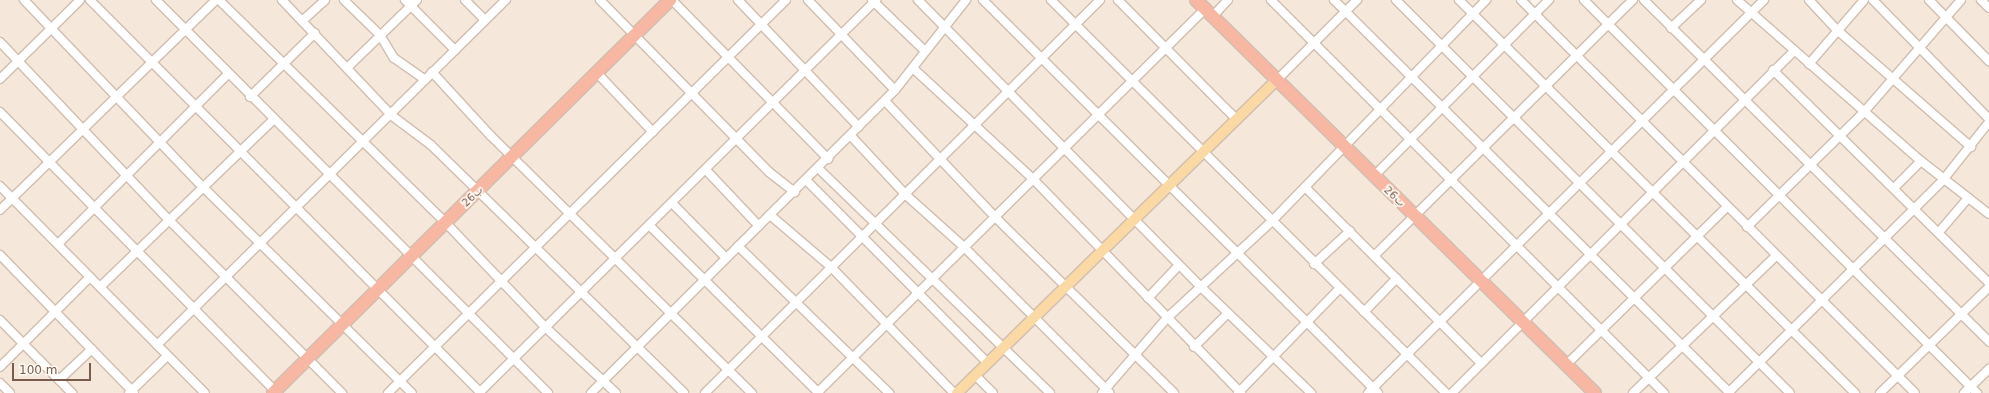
<!DOCTYPE html>
<meta charset="utf-8">
<style>
body{margin:0}
#map{position:relative;width:1989px;height:393px;overflow:hidden;background:#fdf6ec;font-family:"DejaVu Sans",Vazirmatn,sans-serif}
div>[style]{position:absolute}
.residential>*{inset:0;background:#f5e8da}
.roads{filter:drop-shadow(1px 0 #d1beb0) drop-shadow(-1px 0 #d1beb0) drop-shadow(0 1px #d1beb0) drop-shadow(0 -1px #d1beb0)}
.minor>*{height:8px;margin:-4px;padding:0 4px;transform-origin:4px;border-radius:4px;background:#fff}
.major>*{height:10px;margin:-5px;padding:0 5px;transform-origin:5px;border-radius:5px;background:#fbd9a5}
.highway>*{height:12px;margin:-6px;padding:0 6px;transform-origin:6px;border-radius:6px;background:#f7b7a3}
span{translate:-50% -50%;white-space:nowrap;text-align:center;line-height:1.15;-webkit-text-stroke:3.5px #fffaf3;paint-order:stroke}
.street-label{font-size:11px;color:#7a5c4d}
.scale{position:absolute;left:12px;top:363px;width:79px;height:18px;box-sizing:border-box;border:2px solid #7a5c4d;border-top:0;padding-left:5px;font-size:12px;line-height:14px;white-space:nowrap;color:#7a5c4d;-webkit-text-stroke:3px #fffaf3;paint-order:stroke}
</style>
<div id="map">
<div class="residential">
<div style="clip-path:polygon(0 0,1531px 0,1532px 18px,1553px 0,1989px 0,1989px 393px,0 393px)"></div>
</div>
<div class="roads">
<div class="minor">
<div style="left:24px;top:0;width:259px;rotate:46.3deg"></div>
<div style="left:203px;top:187px;width:293px;rotate:44.6deg"></div>
<div style="left:90px;top:0;width:554px;rotate:45.15deg"></div>
<div style="left:156px;top:0;width:555px;rotate:45.07deg"></div>
<div style="left:219px;top:0;width:318px;rotate:44.5deg"></div>
<div style="left:446px;top:223px;width:142px;rotate:46.4deg"></div>
<div style="left:544px;top:326px;width:98px;rotate:42.9deg"></div>
<div style="left:282px;top:0;width:158px;rotate:46.5deg"></div>
<div style="left:391px;top:115px;width:50px;rotate:36.9deg"></div>
<div style="left:431px;top:145px;width:354px;rotate:44.4deg"></div>
<div style="left:344px;top:0;width:50px;rotate:44.2deg"></div>
<div style="left:380px;top:35px;width:27px;rotate:59deg"></div>
<div style="left:394px;top:58px;width:38px;rotate:35deg"></div>
<div style="left:405px;top:0;width:71px;rotate:45deg"></div>
<div style="left:465px;top:0;width:28px;rotate:45deg"></div>
<div style="left:600px;top:0;width:241px;rotate:45.5deg"></div>
<div style="left:769px;top:172px;width:33px;rotate:38deg"></div>
<div style="left:672px;top:0;width:223px;rotate:45.5deg"></div>
<div style="left:738px;top:0;width:175px;rotate:46.4deg"></div>
<div style="left:808px;top:0;width:125px;rotate:46deg"></div>
<div style="left:872px;top:0;width:74px;rotate:43.9deg"></div>
<div style="left:918px;top:0;width:403px;rotate:45.4deg"></div>
<div style="left:1201px;top:287px;width:153px;rotate:43.9deg"></div>
<div style="left:983px;top:0;width:557px;rotate:44.85deg"></div>
<div style="left:1051px;top:0;width:557px;rotate:44.85deg"></div>
<div style="left:1118px;top:0;width:169px;rotate:45.2deg"></div>
<div style="left:1271px;top:0;width:556px;rotate:45deg"></div>
<div style="left:1334px;top:0;width:558px;rotate:44.78deg"></div>
<div style="left:1396px;top:0;width:556px;rotate:44.93deg"></div>
<div style="left:1459px;top:0;width:558px;rotate:44.78deg"></div>
<div style="left:1521px;top:0;width:556px;rotate:44.93deg"></div>
<div style="left:1584px;top:0;width:556px;rotate:45deg"></div>
<div style="left:1644px;top:0;width:486px;rotate:44.7deg"></div>
<div style="left:1737px;top:0;width:244px;rotate:41.2deg"></div>
<div style="left:1921px;top:161px;width:86px;rotate:37.9deg"></div>
<div style="left:1809px;top:0;width:41px;rotate:47deg"></div>
<div style="left:1837px;top:30px;width:178px;rotate:41.1deg"></div>
<div style="left:1873px;top:0;width:166px;rotate:45.7deg"></div>
<div style="left:1929px;top:0;width:86px;rotate:45.5deg"></div>
<div style="left:1981px;top:0;width:11px;rotate:45deg"></div>
<div style="left:1212px;top:17px;width:23px;rotate:-47deg"></div>
<div style="left:302px;top:21px;width:31px;rotate:-42deg"></div>
<div style="left:1671px;top:28px;width:41px;rotate:-43deg"></div>
<div style="left:0;top:42px;width:245px;rotate:46.5deg"></div>
<div style="left:169px;top:220px;width:245px;rotate:45deg"></div>
<div style="left:1809px;top:64px;width:84px;rotate:-49.3deg"></div>
<div style="left:348px;top:67px;width:96px;rotate:-44.2deg"></div>
<div style="left:915px;top:70px;width:162px;rotate:42.7deg"></div>
<div style="left:1034px;top:180px;width:297px;rotate:45.8deg"></div>
<div style="left:1773px;top:70px;width:303px;rotate:44.6deg"></div>
<div style="left:432px;top:72px;width:86px;rotate:47.4deg"></div>
<div style="left:490px;top:135px;width:368px;rotate:44.6deg"></div>
<div style="left:597px;top:73px;width:81px;rotate:46.5deg"></div>
<div style="left:0;top:79px;width:112px;rotate:-44.6deg"></div>
<div style="left:1276px;top:81px;width:115px;rotate:-45deg"></div>
<div style="left:250px;top:97px;width:91px;rotate:-44.6deg"></div>
<div style="left:885px;top:101px;width:160px;rotate:46.5deg"></div>
<div style="left:995px;top:217px;width:251px;rotate:44.5deg"></div>
<div style="left:0;top:112px;width:395px;rotate:45.4deg"></div>
<div style="left:851px;top:136px;width:81px;rotate:47deg"></div>
<div style="left:906px;top:195px;width:79px;rotate:41.9deg"></div>
<div style="left:965px;top:248px;width:204px;rotate:45deg"></div>
<div style="left:818px;top:168px;width:323px;rotate:44.1deg"></div>
<div style="left:706px;top:170px;width:77px;rotate:46.6deg"></div>
<div style="left:1373px;top:177px;width:250px;rotate:-45.2deg"></div>
<div style="left:806px;top:180px;width:258px;rotate:45.2deg"></div>
<div style="left:0;top:186px;width:291px;rotate:45.3deg"></div>
<div style="left:1305px;top:187px;width:249px;rotate:45deg"></div>
<div style="left:1894px;top:188px;width:38px;rotate:-45deg"></div>
<div style="left:672px;top:203px;width:77px;rotate:45.5deg"></div>
<div style="left:0;top:210px;width:301px;rotate:-44.2deg"></div>
<div style="left:770px;top:215px;width:80px;rotate:40.4deg"></div>
<div style="left:831px;top:267px;width:176px;rotate:45.7deg"></div>
<div style="left:650px;top:226px;width:238px;rotate:44.7deg"></div>
<div style="left:1747px;top:227px;width:164px;rotate:-44.5deg"></div>
<div style="left:1864px;top:112px;width:148px;rotate:-49.1deg"></div>
<div style="left:1939px;top:232px;width:45px;rotate:-49.5deg"></div>
<div style="left:58px;top:244px;width:239px;rotate:-45deg"></div>
<div style="left:738px;top:246px;width:211px;rotate:44.2deg"></div>
<div style="left:0;top:255px;width:192px;rotate:45.8deg"></div>
<div style="left:1375px;top:255px;width:363px;rotate:-44.7deg"></div>
<div style="left:1314px;top:264px;width:49px;rotate:-42.5deg"></div>
<div style="left:100px;top:287px;width:240px;rotate:-44deg"></div>
<div style="left:1148px;top:298px;width:45px;rotate:-46.8deg"></div>
<div style="left:1364px;top:312px;width:47px;rotate:-45.9deg"></div>
<div style="left:0;top:320px;width:103px;rotate:45.4deg"></div>
<div style="left:157px;top:345px;width:491px;rotate:-44.7deg"></div>
<div style="left:1194px;top:347px;width:48px;rotate:-45deg"></div>
<div style="left:1565px;top:366px;width:227px;rotate:-44.5deg"></div>
<div style="left:0;top:367px;width:127px;rotate:-45deg"></div>
<div style="left:975px;top:375px;width:25px;rotate:45deg"></div>
<div style="left:59px;top:380px;width:45px;rotate:-43.2deg"></div>
<div style="left:0;top:383px;width:14px;rotate:45deg"></div>
<div style="left:129px;top:393px;width:53px;rotate:-44.2deg"></div>
<div style="left:388px;top:393px;width:559px;rotate:-44.64deg"></div>
<div style="left:479px;top:393px;width:559px;rotate:-44.71deg"></div>
<div style="left:591px;top:393px;width:429px;rotate:-44.9deg"></div>
<div style="left:895px;top:90px;width:115px;rotate:-51.7deg"></div>
<div style="left:705px;top:393px;width:557px;rotate:-44.85deg"></div>
<div style="left:817px;top:393px;width:546px;rotate:-44.7deg"></div>
<div style="left:1102px;top:393px;width:99px;rotate:-49.1deg"></div>
<div style="left:1167px;top:318px;width:143px;rotate:-42.7deg"></div>
<div style="left:1272px;top:221px;width:308px;rotate:-45.9deg"></div>
<div style="left:1238px;top:393px;width:145px;rotate:-45.8deg"></div>
<div style="left:1368px;top:393px;width:558px;rotate:-44.78deg"></div>
<div style="left:1452px;top:393px;width:484px;rotate:-45deg"></div>
<div style="left:1633px;top:393px;width:198px;rotate:-43.8deg"></div>
<div style="left:1728px;top:393px;width:303px;rotate:-44.7deg"></div>
<div style="left:1943px;top:180px;width:74px;rotate:-51.6deg"></div>
<div style="left:1880px;top:393px;width:152px;rotate:-44.2deg"></div>
<div style="left:1964px;top:393px;width:35px;rotate:-44deg"></div>
</div>
<div class="major">
<div style="left:957px;top:393px;width:446px;rotate:-44.4deg"></div>
</div>
<div class="highway">
<div style="left:1196px;top:0;width:560px;rotate:44.57deg"></div>
<div style="left:273px;top:393px;width:559px;rotate:-44.71deg"></div>
</div>
</div>
<div class="street-label">
<span style="left:473px;top:197px;rotate:-44deg">26ب</span>
<span style="left:1394px;top:197px;rotate:43deg">26ب</span>
</div>
<div class="scale">100 m</div>
</div>
